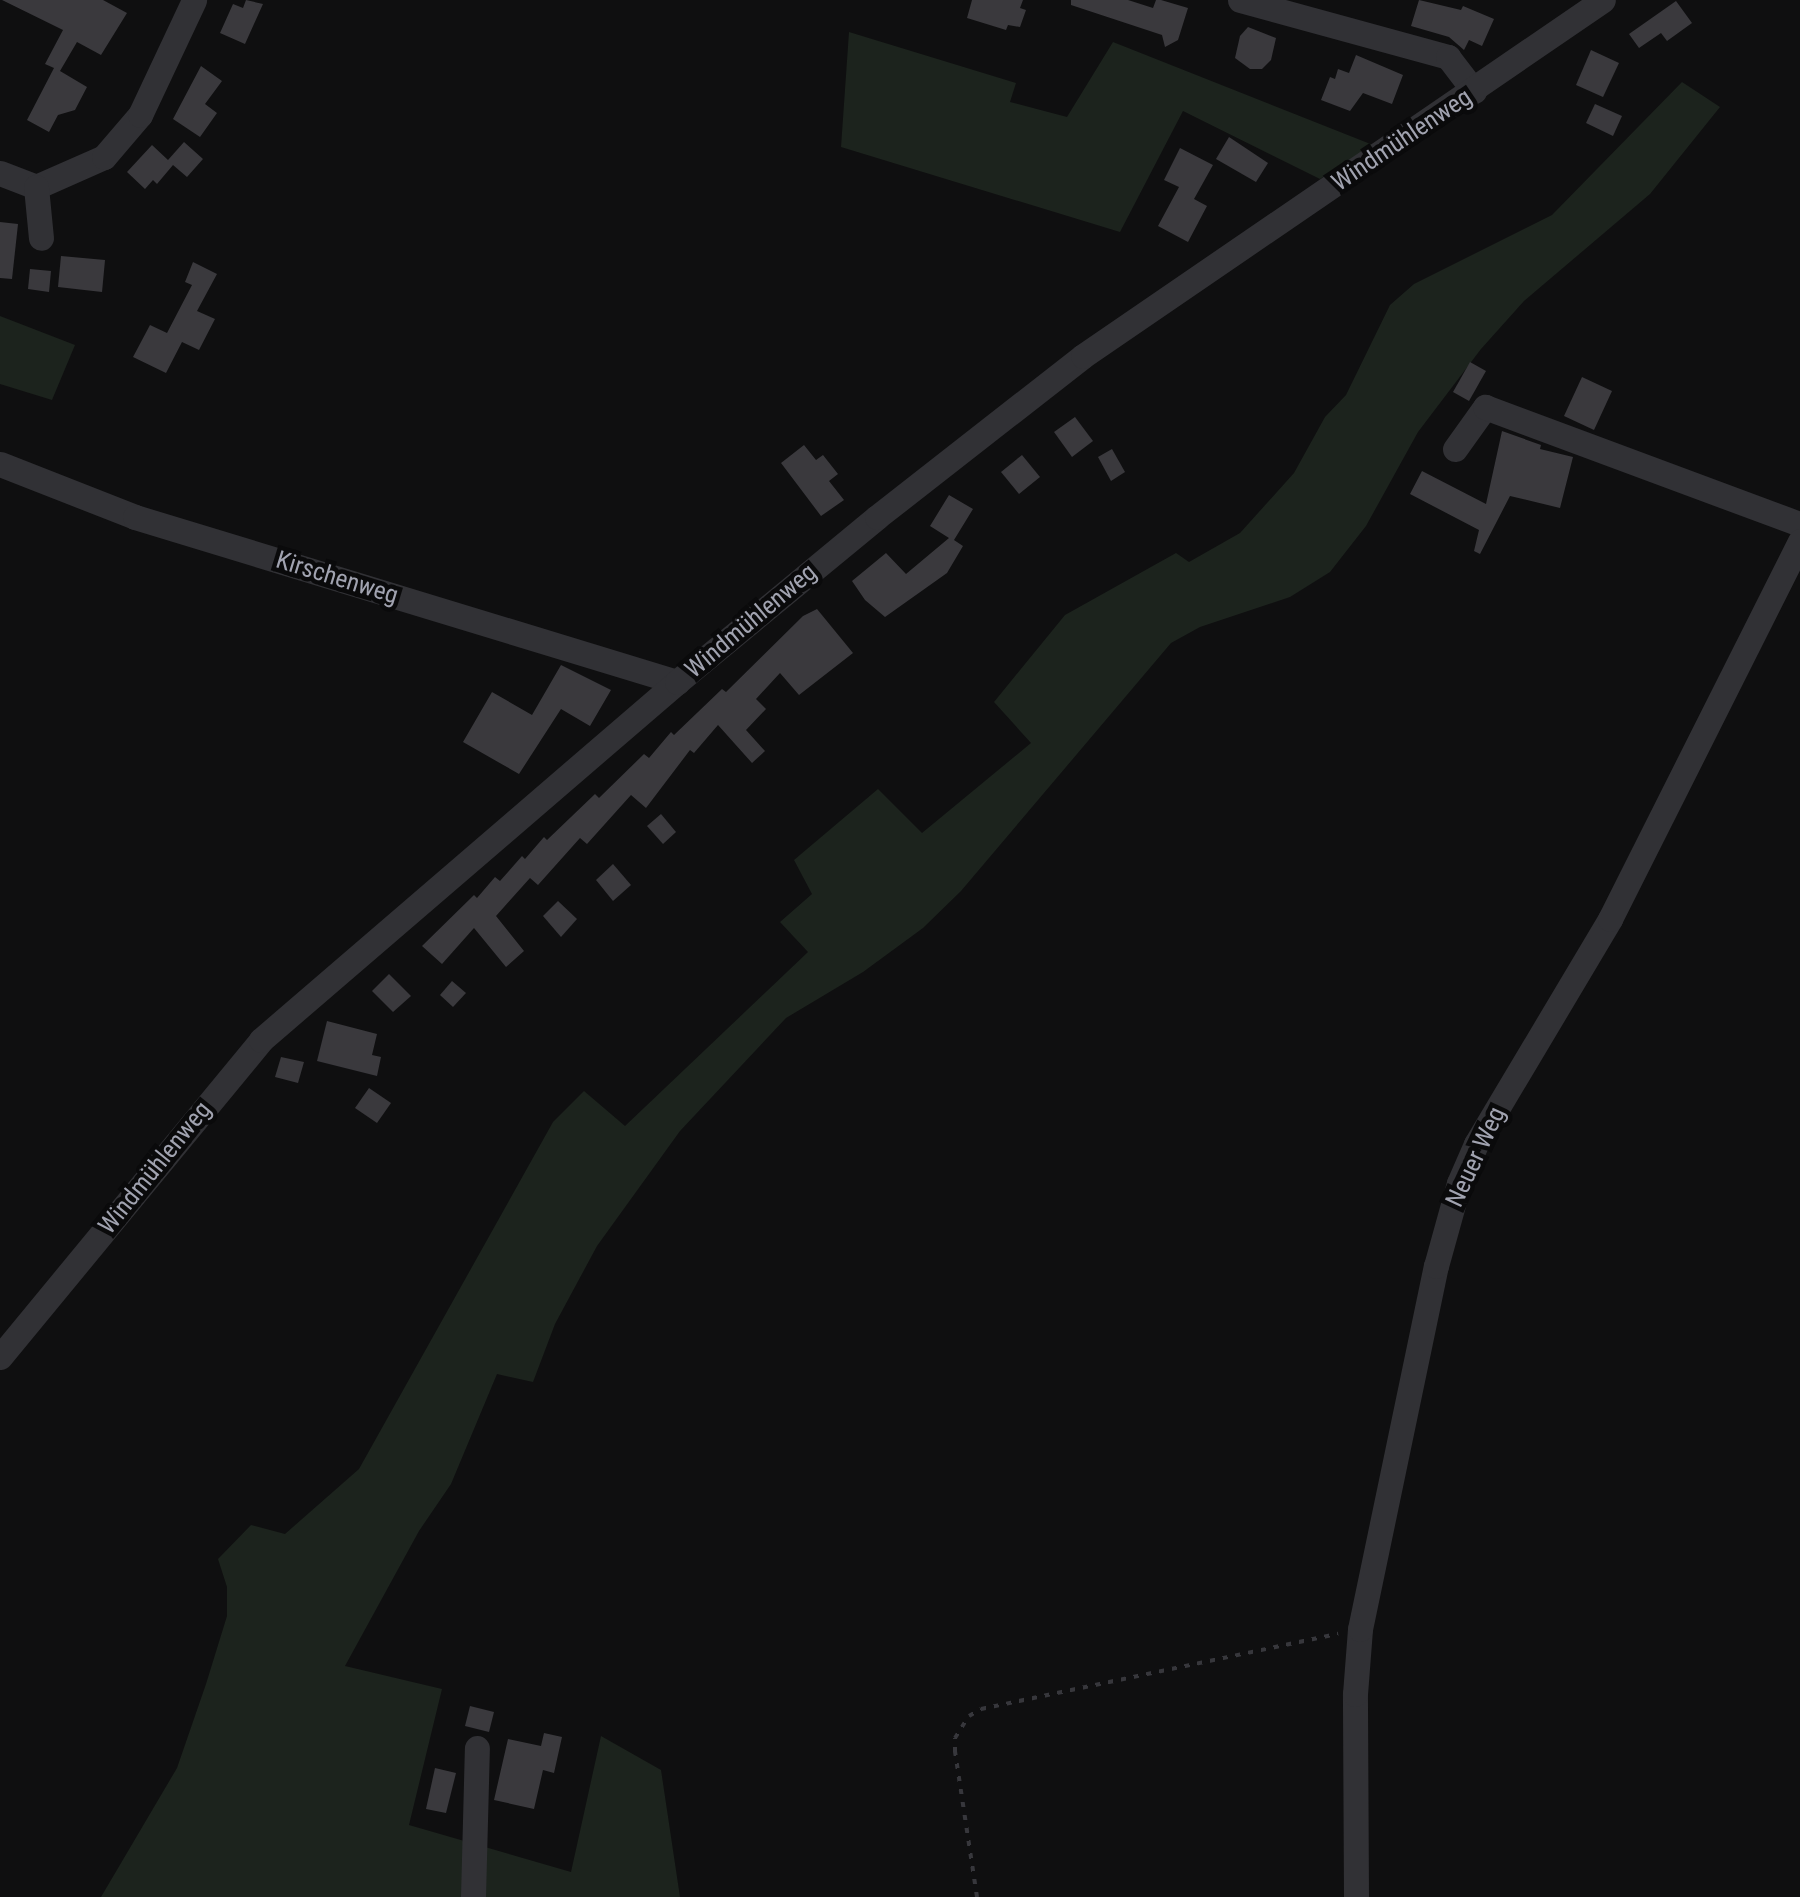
<!DOCTYPE html>
<meta charset="utf-8">
<style>
body{margin:0}
#map{position:relative;width:1800px;height:1897px;overflow:hidden;background:#0f0f10;font-family:"Roboto Condensed",sans-serif}
div>[style]{position:absolute}
.green>*{inset:0;background:#1c231d}
.building>*{inset:0;background:#3a393d}
.path>*{height:4px;margin-top:-2px;transform-origin:0;background:repeating-linear-gradient(90deg,#37373c 0 5px,transparent 0 13px)}
.minor>*{height:25px;margin:-12.5px;padding:0 12.5px;transform-origin:12.5px;border-radius:12.5px;background:#313135}
span{translate:-50% -50%;white-space:nowrap;text-align:center;line-height:1.15;-webkit-text-stroke:9px #0a0a0b;paint-order:stroke}
.street-label{font-size:25px;color:#a1a3b0}
</style>
<div id="map">
<div class="green">
<div style="clip-path:polygon(849px 32px,1016px 83px,1010px 102px,1067px 117px,1113px 42px,1373px 145px,1320px 179px,1183px 111px,1120px 232px,841px 147px)"></div>
<div style="clip-path:polygon(1682px 82px,1720px 107px,1650px 194px,1524px 301px,1481px 349px,1418px 432px,1366px 526px,1330px 572px,1290px 597px,1200px 627px,1171px 643px,961px 891px,923px 928px,863px 972px,786px 1018px,680px 1131px,597px 1246px,555px 1324px,533px 1382px,497px 1374px,451px 1484px,419px 1531px,345px 1666px,442px 1689px,409px 1825px,571px 1872px,601px 1736px,661px 1770px,680px 1897px,101px 1897px,177px 1768px,206px 1684px,227px 1616px,227px 1587px,218px 1559px,251px 1525px,285px 1534px,359px 1469px,553px 1122px,584px 1091px,625px 1126px,808px 952px,780px 922px,812px 894px,794px 860px,878px 789px,922px 833px,1031px 743px,994px 702px,1065px 615px,1176px 553px,1189px 562px,1240px 533px,1294px 473px,1325px 417px,1346px 395px,1390px 305px,1414px 284px,1552px 215px)"></div>
<div style="clip-path:polygon(0 316px,75px 345px,52px 400px,0 384px)"></div>
</div>
<div class="building">
<div style="clip-path:polygon(2px 0,103px 0,127px 13px,101px 55px,77px 42px,60px 71px,87px 87px,75px 110px,58px 115px,49px 132px,27px 120px,54px 68px,45px 64px,63px 30px)"></div>
<div style="clip-path:polygon(246px 0,263px 4px,245px 44px,220px 33px,233px 4px,243px 8px)"></div>
<div style="clip-path:polygon(972px 0,1023px 0,1020px 8px,1026px 10px,1020px 27px,1008px 25px,1006px 30px,967px 18px)"></div>
<div style="clip-path:polygon(1071px 0,1128px 0,1153px 8px,1156px 0,1161px 0,1188px 8px,1178px 40px,1165px 47px,1162px 35px,1071px 5px)"></div>
<div style="clip-path:polygon(1419px 0,1461px 10px,1463px 6px,1494px 19px,1482px 46px,1469px 40px,1464px 50px,1449px 37px,1411px 26px)"></div>
<div style="clip-path:polygon(1676px 1px,1692px 23px,1667px 41px,1661px 33px,1639px 48px,1629px 34px)"></div>
<div style="clip-path:polygon(1248px 27px,1276px 38px,1271px 60px,1262px 69px,1250px 69px,1235px 58px,1240px 36px)"></div>
<div style="clip-path:polygon(1591px 50px,1619px 63px,1603px 97px,1576px 85px)"></div>
<div style="clip-path:polygon(1356px 55px,1403px 75px,1392px 104px,1363px 93px,1350px 111px,1321px 100px,1330px 77px,1335px 79px,1338px 69px,1349px 73px)"></div>
<div style="clip-path:polygon(201px 66px,222px 81px,205px 104px,217px 113px,200px 137px,173px 119px)"></div>
<div style="clip-path:polygon(1595px 104px,1622px 116px,1613px 136px,1586px 123px)"></div>
<div style="clip-path:polygon(1229px 137px,1268px 163px,1256px 182px,1216px 159px)"></div>
<div style="clip-path:polygon(184px 142px,203px 159px,187px 177px,173px 165px,157px 184px,153px 180px,145px 189px,127px 172px,152px 145px,168px 160px)"></div>
<div style="clip-path:polygon(1180px 148px,1213px 165px,1194px 199px,1207px 206px,1188px 242px,1158px 226px,1179px 187px,1164px 180px)"></div>
<div style="clip-path:polygon(0 222px,18px 224px,12px 279px,0 278px)"></div>
<div style="clip-path:polygon(61px 256px,105px 260px,102px 292px,58px 287px)"></div>
<div style="clip-path:polygon(193px 262px,217px 274px,197px 311px,215px 319px,199px 350px,182px 342px,166px 373px,133px 357px,150px 325px,167px 333px,192px 285px,185px 282px)"></div>
<div style="clip-path:polygon(30px 269px,51px 271px,49px 292px,28px 289px)"></div>
<div style="clip-path:polygon(1470px 362px,1486px 371px,1469px 401px,1453px 392px)"></div>
<div style="clip-path:polygon(1582px 377px,1612px 391px,1594px 430px,1564px 416px)"></div>
<div style="clip-path:polygon(1075px 417px,1093px 441px,1072px 457px,1054px 432px)"></div>
<div style="clip-path:polygon(1502px 431px,1541px 445px,1540px 449px,1573px 457px,1560px 508px,1510px 496px,1480px 554px,1474px 551px,1479px 530px,1410px 494px,1422px 471px,1486px 504px)"></div>
<div style="clip-path:polygon(804px 445px,816px 460px,823px 455px,838px 474px,829px 481px,844px 500px,821px 516px,781px 463px)"></div>
<div style="clip-path:polygon(1112px 449px,1125px 472px,1111px 481px,1098px 457px)"></div>
<div style="clip-path:polygon(1022px 455px,1040px 477px,1019px 494px,1001px 472px)"></div>
<div style="clip-path:polygon(949px 495px,973px 509px,954px 540px,963px 546px,947px 573px,885px 617px,865px 600px,852px 581px,886px 553px,906px 574px,949px 538px,930px 526px)"></div>
<div style="clip-path:polygon(817px 609px,853px 653px,799px 695px,780px 673px,756px 699px,766px 709px,746px 730px,765px 751px,752px 763px,718px 725px,694px 753px,690px 750px,646px 808px,631px 795px,587px 844px,580px 838px,538px 885px,530px 878px,496px 916px,524px 951px,506px 967px,474px 928px,442px 964px,422px 946px,474px 895px,477px 898px,495px 877px,500px 881px,522px 856px,525px 859px,544px 837px,547px 840px,595px 794px,599px 798px,644px 754px,649px 758px,671px 732px,674px 735px,722px 689px,726px 692px,803px 616px)"></div>
<div style="clip-path:polygon(561px 665px,611px 690px,590px 726px,561px 709px,519px 774px,463px 742px,492px 692px,532px 715px)"></div>
<div style="clip-path:polygon(661px 814px,676px 832px,663px 844px,647px 826px)"></div>
<div style="clip-path:polygon(613px 864px,631px 885px,613px 901px,596px 880px)"></div>
<div style="clip-path:polygon(558px 901px,577px 919px,561px 937px,543px 916px)"></div>
<div style="clip-path:polygon(389px 974px,411px 996px,393px 1012px,372px 991px)"></div>
<div style="clip-path:polygon(452px 981px,466px 993px,453px 1007px,440px 995px)"></div>
<div style="clip-path:polygon(327px 1021px,377px 1034px,372px 1055px,381px 1057px,377px 1076px,317px 1061px)"></div>
<div style="clip-path:polygon(281px 1057px,304px 1062px,298px 1083px,275px 1077px)"></div>
<div style="clip-path:polygon(369px 1088px,391px 1103px,377px 1123px,355px 1108px)"></div>
<div style="clip-path:polygon(470px 1706px,494px 1712px,489px 1732px,465px 1726px)"></div>
<div style="clip-path:polygon(544px 1733px,562px 1737px,554px 1773px,543px 1770px,534px 1809px,494px 1800px,508px 1739px,541px 1746px)"></div>
<div style="clip-path:polygon(435px 1768px,456px 1773px,446px 1813px,426px 1809px)"></div>
</div>
<div class="path">
<div style="left:977px;top:1897px;width:147px;rotate:-98.6deg"></div>
<div style="left:955px;top:1752px;width:14px;rotate:-90deg"></div>
<div style="left:955px;top:1738px;width:26px;rotate:-58deg"></div>
<div style="left:969px;top:1716px;width:14px;rotate:-30deg"></div>
<div style="left:981px;top:1709px;width:365px;rotate:-11.9deg"></div>
</div>
<div class="minor">
<div style="left:1240px;top:0;width:216px;rotate:15.3deg"></div>
<div style="left:1448px;top:57px;width:43px;rotate:52.6deg"></div>
<div style="left:0;top:173px;width:39px;rotate:21deg"></div>
<div style="left:36px;top:187px;width:74px;rotate:-23.8deg"></div>
<div style="left:104px;top:157px;width:55px;rotate:-49.4deg"></div>
<div style="left:140px;top:115px;width:127px;rotate:-64.8deg"></div>
<div style="left:36px;top:187px;width:51px;rotate:84.4deg"></div>
<div style="left:1455px;top:449px;width:52px;rotate:-54.5deg"></div>
<div style="left:1485px;top:407px;width:336px;rotate:20.4deg"></div>
<div style="left:0;top:464px;width:145px;rotate:21.4deg"></div>
<div style="left:135px;top:517px;width:567px;rotate:16.93deg"></div>
<div style="left:0;top:1357px;width:411px;rotate:-50.5deg"></div>
<div style="left:261px;top:1040px;width:549px;rotate:-40.71deg"></div>
<div style="left:677px;top:682px;width:259px;rotate:-39.5deg"></div>
<div style="left:877px;top:517px;width:261px;rotate:-38deg"></div>
<div style="left:1083px;top:356px;width:630px;rotate:-34.4deg"></div>
<div style="left:473px;top:1897px;width:149px;rotate:-88.5deg"></div>
<div style="left:1356px;top:1897px;width:203px;rotate:-90.3deg"></div>
<div style="left:1355px;top:1694px;width:65px;rotate:-85.6deg"></div>
<div style="left:1360px;top:1629px;width:371px;rotate:-78.2deg"></div>
<div style="left:1436px;top:1266px;width:86px;rotate:-74.5deg"></div>
<div style="left:1459px;top:1183px;width:43px;rotate:-66.4deg"></div>
<div style="left:1476px;top:1144px;width:262px;rotate:-59.2deg"></div>
<div style="left:1610px;top:919px;width:423px;rotate:-63.3deg"></div>
</div>
<div class="street-label">
<span style="left:1402px;top:140px;rotate:-34deg">Windmühlenweg</span>
<span style="left:337px;top:578px;rotate:17deg">Kirschenweg</span>
<span style="left:751px;top:621px;rotate:-40deg">Windmühlenweg</span>
<span style="left:1476px;top:1157px;rotate:-65deg">Neuer Weg</span>
<span style="left:155px;top:1168px;rotate:-51deg">Windmühlenweg</span>
</div>
</div>
